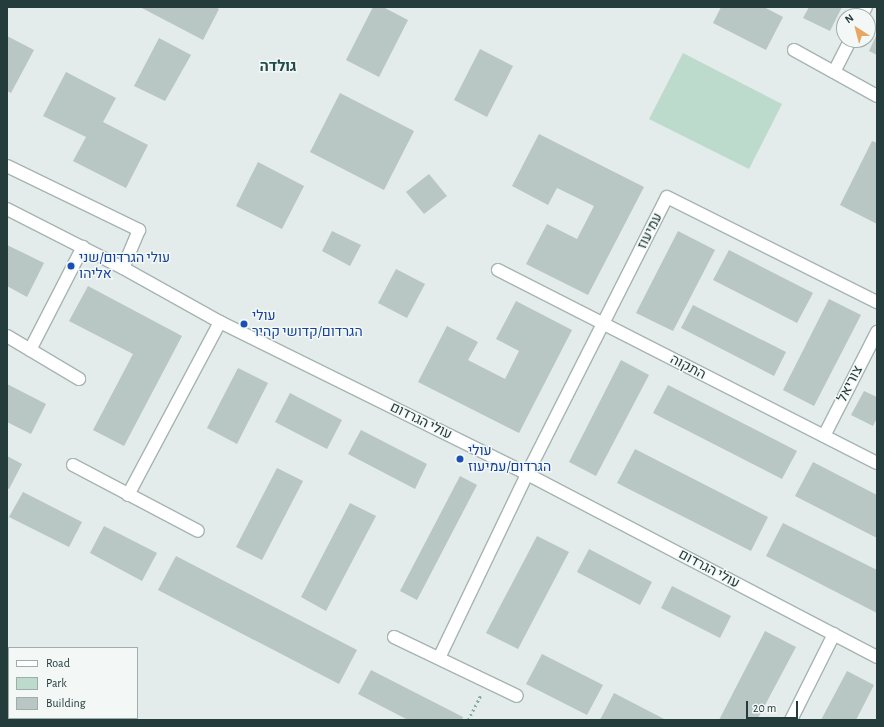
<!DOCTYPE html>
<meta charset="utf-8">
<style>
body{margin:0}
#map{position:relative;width:884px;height:727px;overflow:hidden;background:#e3ecea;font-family:"Alegreya Sans",Heebo,sans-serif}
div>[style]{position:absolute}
.green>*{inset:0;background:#bddbcd}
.building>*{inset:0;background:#b8c6c4}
.path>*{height:2.5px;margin-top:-1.25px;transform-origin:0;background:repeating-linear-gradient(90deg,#86adaa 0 2px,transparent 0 5px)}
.roads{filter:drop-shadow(1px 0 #a6b4b2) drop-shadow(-1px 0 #a6b4b2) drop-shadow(0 1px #a6b4b2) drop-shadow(0 -1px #a6b4b2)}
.minor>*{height:12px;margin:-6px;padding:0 6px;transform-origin:6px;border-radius:6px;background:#fff}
.dots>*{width:11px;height:11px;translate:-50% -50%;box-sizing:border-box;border:2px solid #f3f8f7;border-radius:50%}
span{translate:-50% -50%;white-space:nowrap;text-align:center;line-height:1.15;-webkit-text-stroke:3px #f3f8f7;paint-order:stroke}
.street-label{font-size:14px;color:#243c3b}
.transit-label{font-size:14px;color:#164399}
.left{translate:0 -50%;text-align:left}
.neighbourhood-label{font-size:15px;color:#214c4c;font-weight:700}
.frame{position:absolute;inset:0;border:8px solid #243c3b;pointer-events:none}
.legend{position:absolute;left:8px;top:647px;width:130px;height:72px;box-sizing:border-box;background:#f3f8f7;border:1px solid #a0adac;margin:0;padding:5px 7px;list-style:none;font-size:12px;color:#243c3b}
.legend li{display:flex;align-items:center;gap:8px;height:20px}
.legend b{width:20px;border:1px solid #a0adac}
.north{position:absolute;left:836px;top:8px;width:40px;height:40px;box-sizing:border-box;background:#f3f8f7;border:1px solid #a0adac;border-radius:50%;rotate:324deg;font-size:11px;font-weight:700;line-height:16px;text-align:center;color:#243c3b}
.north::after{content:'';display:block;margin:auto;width:14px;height:18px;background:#e8a665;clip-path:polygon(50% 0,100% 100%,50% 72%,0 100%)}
.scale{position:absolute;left:746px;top:701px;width:52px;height:18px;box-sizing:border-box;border:2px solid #243c3b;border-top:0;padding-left:5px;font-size:12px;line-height:14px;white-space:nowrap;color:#243c3b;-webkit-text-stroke:3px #f3f8f7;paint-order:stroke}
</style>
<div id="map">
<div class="green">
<div style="clip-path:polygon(683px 53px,782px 104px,749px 169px,649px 119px)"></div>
</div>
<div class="building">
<div style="clip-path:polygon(140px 7px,215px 7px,219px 9px,203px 40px)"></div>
<div style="clip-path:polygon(373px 7px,383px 7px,408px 20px,379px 77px,346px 60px)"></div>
<div style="clip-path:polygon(721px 7px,764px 7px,783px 17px,766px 50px,713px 23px)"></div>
<div style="clip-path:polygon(809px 7px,842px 7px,830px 31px,803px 18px)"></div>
<div style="clip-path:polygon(877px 34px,877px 55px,869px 51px)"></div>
<div style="clip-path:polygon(7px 36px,34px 50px,11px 93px,7px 91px)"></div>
<div style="clip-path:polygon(159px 38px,191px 55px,165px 101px,134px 86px)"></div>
<div style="clip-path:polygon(480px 49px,513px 66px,487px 117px,454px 100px)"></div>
<div style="clip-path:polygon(66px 72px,116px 98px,103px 122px,148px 145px,126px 188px,73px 161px,86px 137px,43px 116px)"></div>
<div style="clip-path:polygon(340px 93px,414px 131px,384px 190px,310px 152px)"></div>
<div style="clip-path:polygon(539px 134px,644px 187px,588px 295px,526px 264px,547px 224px,577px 239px,594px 206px,557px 188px,548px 205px,512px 186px)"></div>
<div style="clip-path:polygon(872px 141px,877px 143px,877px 224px,840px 205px)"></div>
<div style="clip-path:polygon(258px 162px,304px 186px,282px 229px,236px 206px)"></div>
<div style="clip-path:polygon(429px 174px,447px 196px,424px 214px,406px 192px)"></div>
<div style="clip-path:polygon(332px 231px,361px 245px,350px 266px,322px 251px)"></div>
<div style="clip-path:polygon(678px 231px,715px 250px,673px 331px,636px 313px)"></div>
<div style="clip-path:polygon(7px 245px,44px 263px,27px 297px,7px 286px)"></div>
<div style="clip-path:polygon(729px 250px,813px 293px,797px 323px,713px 280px)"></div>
<div style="clip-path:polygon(396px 269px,425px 284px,407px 318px,378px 303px)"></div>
<div style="clip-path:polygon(88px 286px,182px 336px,124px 446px,93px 430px,133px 354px,69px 321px)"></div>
<div style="clip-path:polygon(829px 299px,861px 315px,814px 406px,783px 390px)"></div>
<div style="clip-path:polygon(516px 301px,572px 330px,519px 433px,418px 382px,447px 326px,478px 342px,468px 360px,505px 379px,519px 351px,496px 339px)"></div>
<div style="clip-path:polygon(693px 305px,786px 352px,774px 376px,681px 328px)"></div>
<div style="clip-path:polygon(621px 360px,649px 375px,596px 476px,569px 462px)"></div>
<div style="clip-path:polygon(238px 368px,268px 383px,237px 444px,207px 428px)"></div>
<div style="clip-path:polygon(7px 384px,46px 404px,31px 434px,7px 422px)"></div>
<div style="clip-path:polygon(668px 385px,797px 451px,782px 479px,653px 413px)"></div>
<div style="clip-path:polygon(864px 391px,877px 397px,877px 418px,873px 426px,851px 415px)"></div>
<div style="clip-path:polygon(290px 393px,342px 420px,327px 449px,275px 422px)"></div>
<div style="clip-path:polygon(361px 430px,427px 464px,415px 489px,348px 454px)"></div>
<div style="clip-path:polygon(635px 449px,768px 517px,751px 551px,617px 483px)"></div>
<div style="clip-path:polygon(7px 456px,22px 464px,9px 489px,7px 488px)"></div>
<div style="clip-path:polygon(813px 462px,877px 495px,877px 538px,795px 496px)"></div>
<div style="clip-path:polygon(277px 468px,303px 481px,262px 560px,236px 547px)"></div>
<div style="clip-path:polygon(460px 476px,477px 485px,417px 600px,400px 591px)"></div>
<div style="clip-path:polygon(23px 492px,82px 522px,69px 547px,9px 517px)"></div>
<div style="clip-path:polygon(350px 503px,376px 516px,326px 611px,301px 597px)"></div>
<div style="clip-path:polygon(783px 523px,877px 570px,877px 613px,766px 556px)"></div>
<div style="clip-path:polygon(104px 526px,157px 553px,142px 581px,90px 553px)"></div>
<div style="clip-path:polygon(537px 536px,569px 552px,518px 649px,486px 633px)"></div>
<div style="clip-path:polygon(589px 549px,652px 582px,640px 605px,577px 572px)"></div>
<div style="clip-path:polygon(176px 556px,357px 650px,339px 684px,158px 590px)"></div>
<div style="clip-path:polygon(672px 586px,731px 616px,720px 638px,661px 608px)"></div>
<div style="clip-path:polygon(765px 631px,796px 647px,757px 720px,719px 720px)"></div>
<div style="clip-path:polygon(542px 654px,603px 685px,587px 715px,526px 684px)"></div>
<div style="clip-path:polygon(371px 670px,463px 717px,462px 720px,408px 720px,358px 694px)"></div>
<div style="clip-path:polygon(847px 671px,874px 685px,856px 720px,821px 720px)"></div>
<div style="clip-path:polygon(614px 693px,666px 720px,600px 720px)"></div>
</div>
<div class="path">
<div style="left:468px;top:720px;width:29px;rotate:-63deg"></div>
</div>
<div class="roads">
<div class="minor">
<div style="left:861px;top:16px;width:10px;rotate:-61deg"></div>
<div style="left:794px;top:50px;width:95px;rotate:29deg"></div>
<div style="left:834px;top:72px;width:36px;rotate:-63deg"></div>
<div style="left:7px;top:166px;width:147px;rotate:25.9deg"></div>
<div style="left:139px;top:230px;width:41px;rotate:112.8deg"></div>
<div style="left:7px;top:209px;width:130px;rotate:27deg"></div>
<div style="left:123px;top:268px;width:111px;rotate:29.1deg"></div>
<div style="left:220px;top:322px;width:343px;rotate:26.3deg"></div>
<div style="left:527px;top:474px;width:395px;rotate:27.6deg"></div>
<div style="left:498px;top:270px;width:425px;rotate:27deg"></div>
<div style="left:7px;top:336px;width:84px;rotate:30.8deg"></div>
<div style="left:30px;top:350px;width:116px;rotate:-62.8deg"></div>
<div style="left:824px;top:436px;width:117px;rotate:-63deg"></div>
<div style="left:73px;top:465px;width:141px;rotate:27.8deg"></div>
<div style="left:128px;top:495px;width:196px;rotate:-62deg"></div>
<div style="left:394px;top:637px;width:136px;rotate:25.6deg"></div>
<div style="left:439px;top:658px;width:204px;rotate:-64.4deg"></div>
<div style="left:527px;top:474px;width:310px;rotate:-63.2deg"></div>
<div style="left:667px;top:197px;width:235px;rotate:26.6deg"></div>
<div style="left:791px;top:720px;width:96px;rotate:-63.4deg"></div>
</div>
</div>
<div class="dots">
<div style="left:71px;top:266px;background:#1a4fb4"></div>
<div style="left:244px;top:324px;background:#1a4fb4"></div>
<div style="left:460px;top:459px;background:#1a4fb4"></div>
</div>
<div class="street-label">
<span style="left:650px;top:231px;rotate:-63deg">עמיעוז</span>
<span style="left:688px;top:367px;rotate:27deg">התקוה</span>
<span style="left:850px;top:384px;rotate:-63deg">צוריאל</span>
<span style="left:421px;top:421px;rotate:26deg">עולי הגרדום</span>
<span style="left:709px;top:569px;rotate:28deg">עולי הגרדום</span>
</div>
<div class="transit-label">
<span class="left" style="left:79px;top:266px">עולי הגרדום/שני<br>אליהו</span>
<span class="left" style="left:252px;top:324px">עולי<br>הגרדום/קדושי קהיר</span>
<span class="left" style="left:468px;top:459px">עולי<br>הגרדום/עמיעוז</span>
</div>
<div class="neighbourhood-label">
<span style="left:278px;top:67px">גולדה</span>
</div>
<div class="frame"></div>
<ul class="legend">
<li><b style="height:5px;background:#fff"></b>Road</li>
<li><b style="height:11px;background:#bddbcd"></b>Park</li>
<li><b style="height:11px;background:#b8c6c4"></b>Building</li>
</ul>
<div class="north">N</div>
<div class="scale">20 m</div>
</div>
